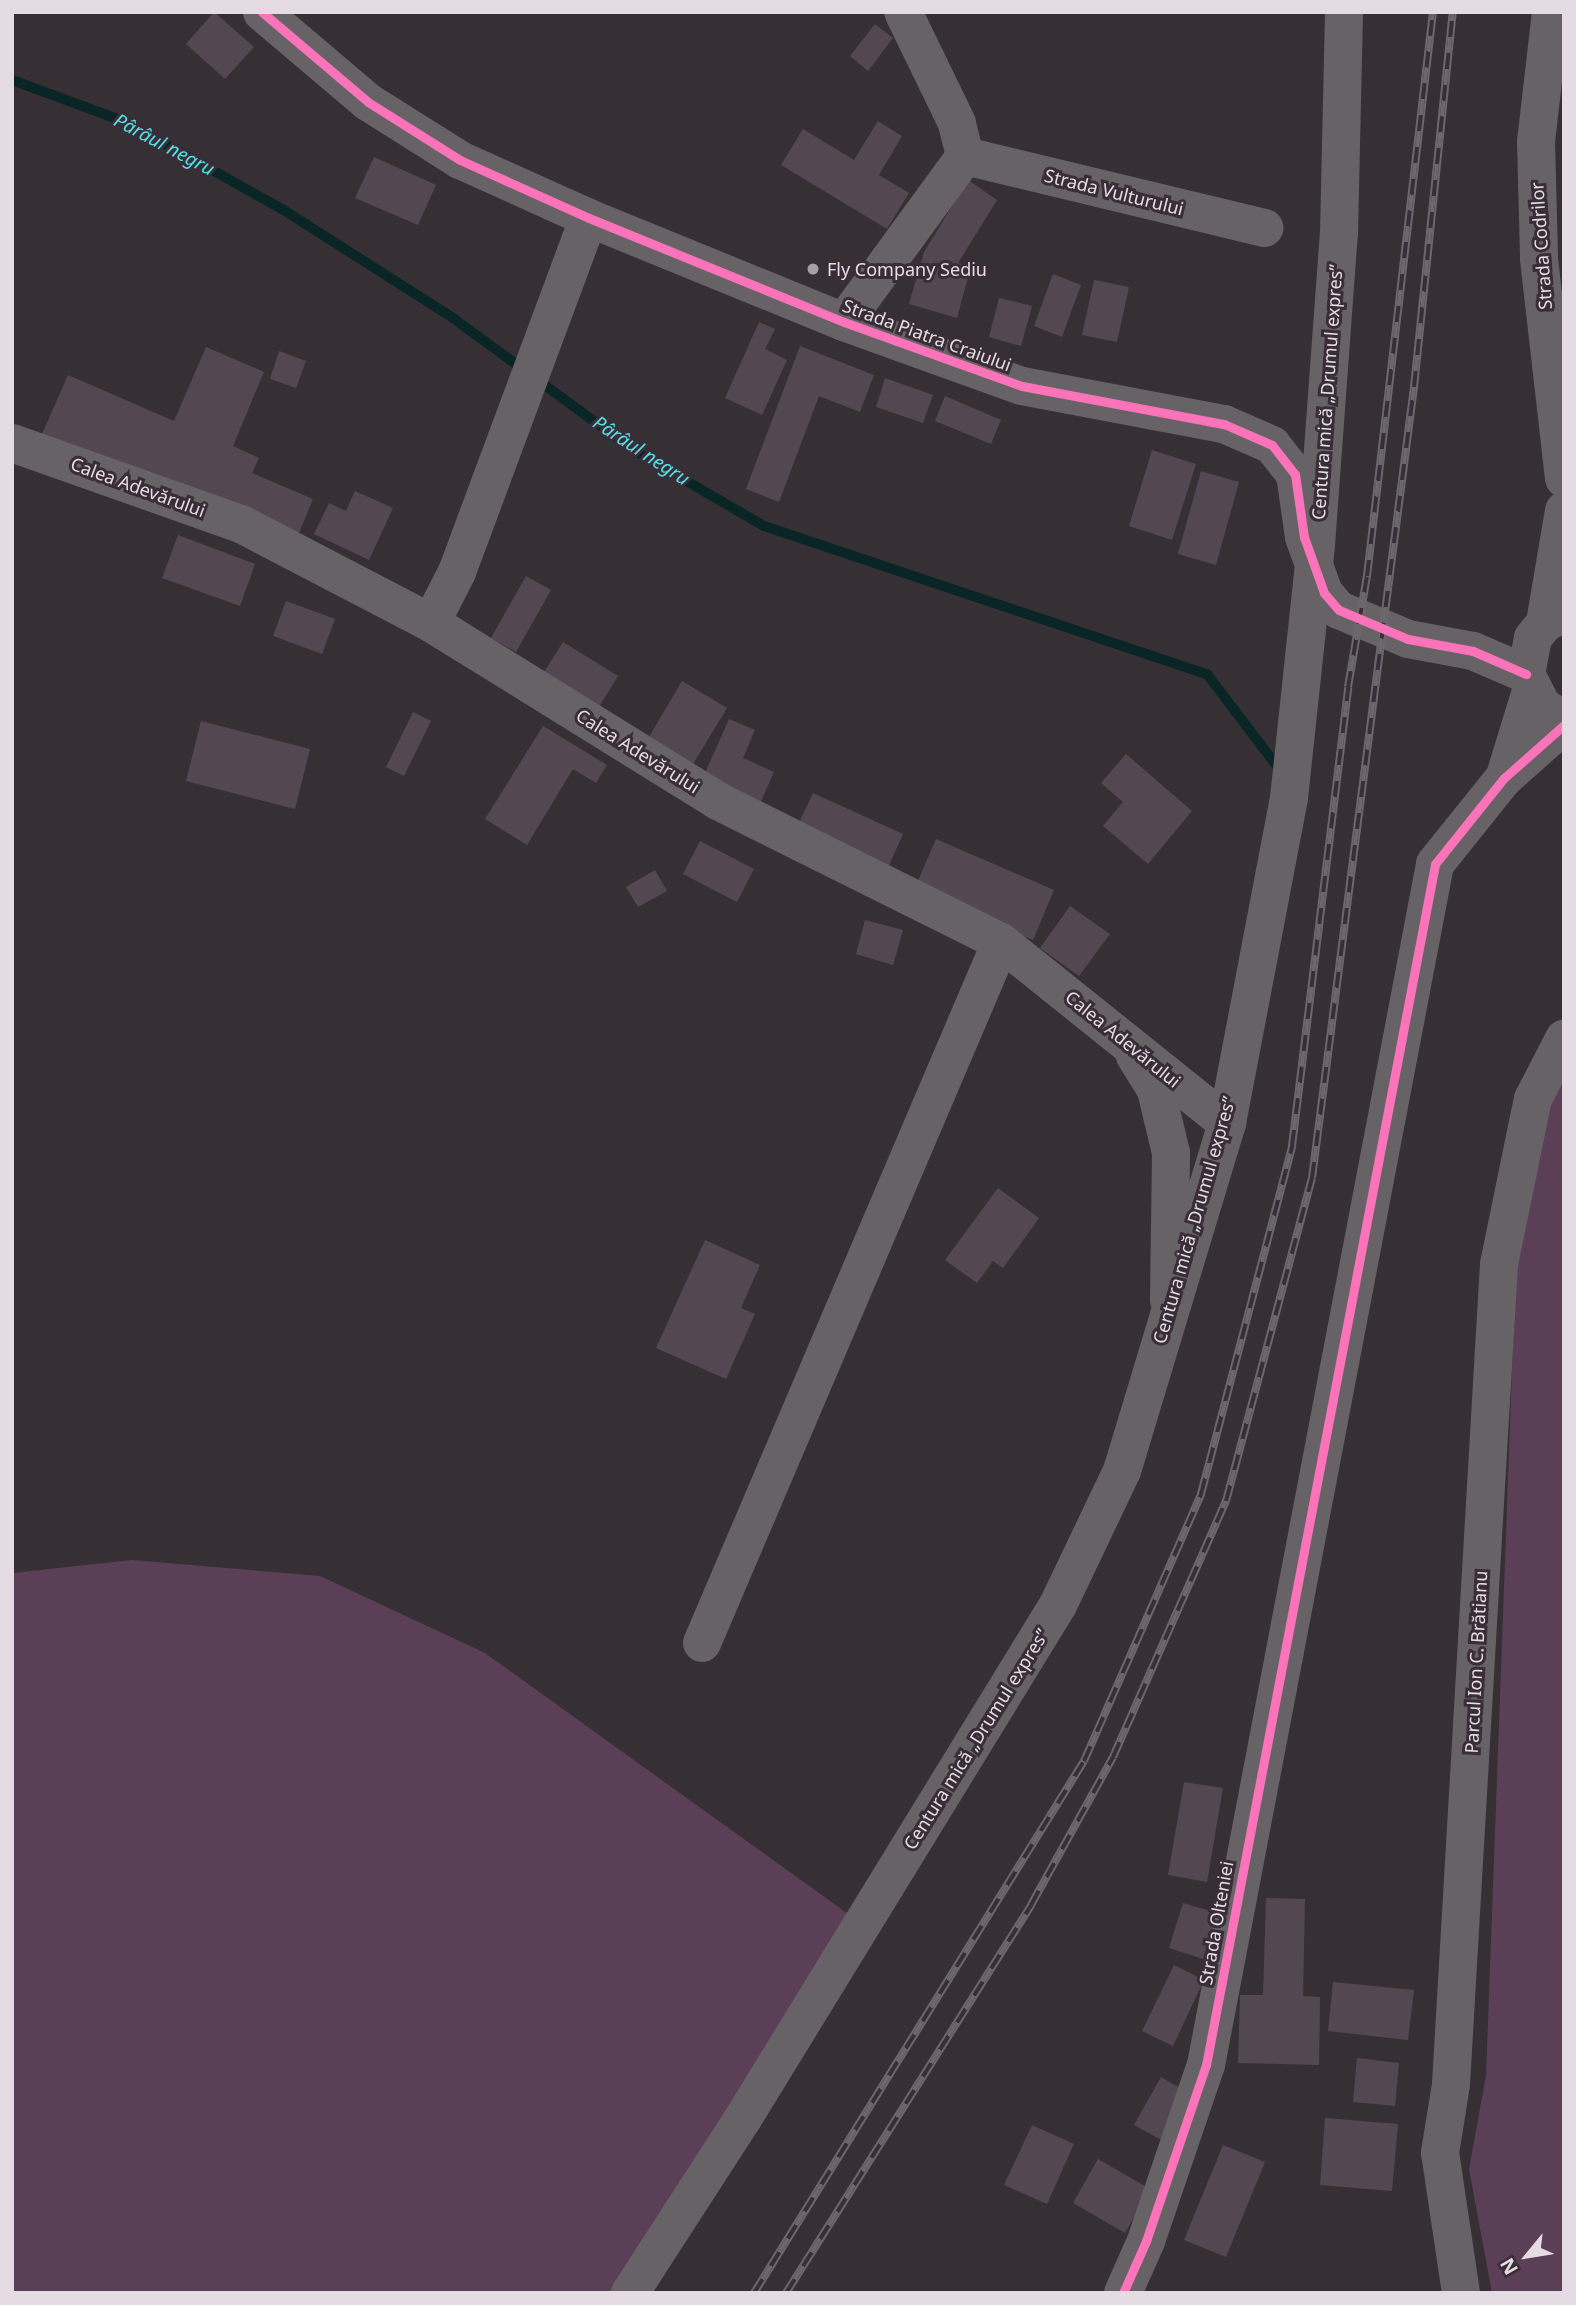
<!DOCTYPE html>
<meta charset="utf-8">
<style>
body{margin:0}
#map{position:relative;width:1576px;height:2305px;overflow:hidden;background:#363035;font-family:"Noto Sans",sans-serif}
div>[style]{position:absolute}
.green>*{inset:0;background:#5a3f56}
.stream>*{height:10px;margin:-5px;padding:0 5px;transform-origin:5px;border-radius:5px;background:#092526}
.building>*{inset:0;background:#534852}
.minor>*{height:38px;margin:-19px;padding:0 19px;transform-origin:19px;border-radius:19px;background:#676266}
.tertiary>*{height:38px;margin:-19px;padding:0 19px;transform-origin:19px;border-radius:19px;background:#676266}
.secondary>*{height:38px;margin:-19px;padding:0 19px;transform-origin:19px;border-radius:19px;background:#676266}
.rail>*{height:8px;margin-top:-4px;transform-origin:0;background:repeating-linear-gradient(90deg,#392d37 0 16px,#6c676b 0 32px);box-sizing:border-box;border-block:2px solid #6c676b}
.cycleway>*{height:9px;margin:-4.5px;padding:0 4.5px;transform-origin:4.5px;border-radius:4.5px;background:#fb73b8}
.dots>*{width:19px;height:19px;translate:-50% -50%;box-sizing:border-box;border:4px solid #392d37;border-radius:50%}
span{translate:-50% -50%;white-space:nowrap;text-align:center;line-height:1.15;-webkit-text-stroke:6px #392d37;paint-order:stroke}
.street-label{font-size:18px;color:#e4dce2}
.poi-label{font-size:18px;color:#e4dce2}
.left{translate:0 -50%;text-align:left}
.water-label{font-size:19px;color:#52e1e4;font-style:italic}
.frame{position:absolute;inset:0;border:14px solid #e4dce2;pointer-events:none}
.north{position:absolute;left:1492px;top:2221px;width:70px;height:70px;-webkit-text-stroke:5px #392d37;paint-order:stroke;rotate:240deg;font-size:19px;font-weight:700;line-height:28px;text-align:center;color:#e4dce2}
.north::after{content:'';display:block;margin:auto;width:24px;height:32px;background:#e4dce2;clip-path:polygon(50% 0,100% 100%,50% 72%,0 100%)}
</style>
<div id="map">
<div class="green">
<div style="clip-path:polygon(1564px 1053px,1564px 2293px,1492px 2293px,1469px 2169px,1486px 2076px,1516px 1262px,1557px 1062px)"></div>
<div style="clip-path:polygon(132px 1560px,320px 1576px,485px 1653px,862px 1924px,630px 2293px,12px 2293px,12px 1573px)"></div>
</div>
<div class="stream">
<div style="left:12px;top:80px;width:124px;rotate:20.3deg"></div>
<div style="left:128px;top:123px;width:176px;rotate:29.2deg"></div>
<div style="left:282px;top:209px;width:203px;rotate:32.5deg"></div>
<div style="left:453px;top:318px;width:225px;rotate:36.2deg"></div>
<div style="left:635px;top:451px;width:149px;rotate:30.2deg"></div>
<div style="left:764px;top:526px;width:467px;rotate:18.5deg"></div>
<div style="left:1207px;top:674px;width:121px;rotate:52.8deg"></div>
</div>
<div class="building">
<div style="clip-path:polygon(214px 12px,254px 47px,225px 79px,186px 44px)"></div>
<div style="clip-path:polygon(875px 24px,893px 38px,868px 71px,850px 56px)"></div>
<div style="clip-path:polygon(878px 121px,902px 136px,879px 175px,909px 193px,887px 229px,781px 165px,803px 129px,854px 160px)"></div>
<div style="clip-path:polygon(374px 157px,436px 185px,418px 225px,355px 198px)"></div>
<div style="clip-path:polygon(968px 180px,997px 200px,958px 263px,971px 266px,957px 318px,909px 304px,924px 252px)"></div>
<div style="clip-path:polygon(1053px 274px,1081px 285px,1062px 337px,1034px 326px)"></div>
<div style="clip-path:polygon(1094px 280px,1129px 287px,1117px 342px,1082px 335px)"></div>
<div style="clip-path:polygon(999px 298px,1032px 306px,1021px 346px,989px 337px)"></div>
<div style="clip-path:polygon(759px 322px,775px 329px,765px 349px,787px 360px,762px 415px,725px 398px)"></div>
<div style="clip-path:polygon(800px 346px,874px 375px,860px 412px,819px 396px,779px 502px,746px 489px)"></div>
<div style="clip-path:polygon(206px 347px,264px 372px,233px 446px,259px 458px,252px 473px,313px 499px,295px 543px,42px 434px,68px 375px,174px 421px)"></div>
<div style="clip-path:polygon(279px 351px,306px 361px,296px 388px,270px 379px)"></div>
<div style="clip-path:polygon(885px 378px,933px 395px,923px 423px,876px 407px)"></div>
<div style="clip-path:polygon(945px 396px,1001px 420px,991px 444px,935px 421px)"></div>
<div style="clip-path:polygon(1152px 450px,1196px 464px,1172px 540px,1129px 526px)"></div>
<div style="clip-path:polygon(1201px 471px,1239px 482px,1216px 565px,1178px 554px)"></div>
<div style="clip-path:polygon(355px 491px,393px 508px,369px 560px,314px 534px,329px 503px,346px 511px)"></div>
<div style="clip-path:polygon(178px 535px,255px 564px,240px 606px,162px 578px)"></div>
<div style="clip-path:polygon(526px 576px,551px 590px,516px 652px,491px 638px)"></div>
<div style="clip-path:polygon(286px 601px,335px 619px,322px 654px,273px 636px)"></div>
<div style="clip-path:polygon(563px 642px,618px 676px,599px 707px,544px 672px)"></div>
<div style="clip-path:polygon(682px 681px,727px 708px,690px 769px,646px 742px)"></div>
<div style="clip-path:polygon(413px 712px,431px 721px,404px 776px,386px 767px)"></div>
<div style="clip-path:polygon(729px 719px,755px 730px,743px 758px,774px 772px,758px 808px,701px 782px)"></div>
<div style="clip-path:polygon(201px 721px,310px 749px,295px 809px,186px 781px)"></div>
<div style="clip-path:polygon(543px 726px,607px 765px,596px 783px,573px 769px,527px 845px,485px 819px)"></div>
<div style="clip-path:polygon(1126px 754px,1192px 811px,1148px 864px,1103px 826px,1123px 802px,1101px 783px)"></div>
<div style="clip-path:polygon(813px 793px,903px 834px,885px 874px,794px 833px)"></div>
<div style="clip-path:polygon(936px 839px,1054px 890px,1033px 940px,914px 890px)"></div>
<div style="clip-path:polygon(700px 841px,754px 869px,737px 902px,683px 874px)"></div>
<div style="clip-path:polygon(655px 870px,667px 891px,638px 907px,626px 887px)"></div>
<div style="clip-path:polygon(1070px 906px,1110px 934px,1079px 976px,1040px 948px)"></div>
<div style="clip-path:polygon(865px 920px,903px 930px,893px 965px,856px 954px)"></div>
<div style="clip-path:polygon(998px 1188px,1039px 1218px,1003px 1268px,993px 1261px,977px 1283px,945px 1260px)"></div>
<div style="clip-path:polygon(705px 1240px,760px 1265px,741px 1308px,755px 1314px,726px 1379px,656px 1348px)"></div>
<div style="clip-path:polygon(1184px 1782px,1223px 1788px,1207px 1882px,1168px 1875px)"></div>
<div style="clip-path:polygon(1266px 1898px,1305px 1899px,1303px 1996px,1320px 1997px,1319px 2065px,1238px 2063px,1240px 1995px,1263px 1995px)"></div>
<div style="clip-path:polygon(1183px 1903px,1217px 1913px,1203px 1959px,1169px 1948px)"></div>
<div style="clip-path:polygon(1174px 1965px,1204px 1980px,1173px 2046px,1142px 2031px)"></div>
<div style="clip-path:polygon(1333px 1982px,1414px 1990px,1408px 2040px,1328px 2031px)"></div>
<div style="clip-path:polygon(1357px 2058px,1399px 2063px,1395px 2106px,1353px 2102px)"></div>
<div style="clip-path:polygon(1161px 2077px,1194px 2096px,1169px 2144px,1134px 2125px)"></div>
<div style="clip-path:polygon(1325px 2118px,1398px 2124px,1392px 2191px,1320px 2185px)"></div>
<div style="clip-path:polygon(1032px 2125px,1074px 2144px,1047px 2204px,1004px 2185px)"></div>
<div style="clip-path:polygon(1223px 2145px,1265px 2162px,1226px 2257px,1184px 2240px)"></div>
<div style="clip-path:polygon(1098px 2159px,1150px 2189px,1125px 2233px,1073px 2203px)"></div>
</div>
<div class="minor">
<div style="left:262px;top:12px;width:139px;rotate:40.3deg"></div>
<div style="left:368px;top:102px;width:109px;rotate:32.2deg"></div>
<div style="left:460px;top:160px;width:141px;rotate:24.2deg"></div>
<div style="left:589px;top:218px;width:275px;rotate:22.2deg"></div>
<div style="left:844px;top:322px;width:189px;rotate:19.8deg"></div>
<div style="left:1022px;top:386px;width:206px;rotate:10.7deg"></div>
<div style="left:1224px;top:424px;width:52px;rotate:23.6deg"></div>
<div style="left:1272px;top:445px;width:37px;rotate:52deg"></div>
<div style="left:1295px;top:474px;width:64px;rotate:81.9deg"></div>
<div style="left:1304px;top:537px;width:59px;rotate:70.3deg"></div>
<div style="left:1324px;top:593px;width:23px;rotate:49deg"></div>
<div style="left:1339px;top:610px;width:75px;rotate:22.8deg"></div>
<div style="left:1408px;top:639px;width:66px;rotate:10.5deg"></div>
<div style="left:1473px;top:651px;width:58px;rotate:23.5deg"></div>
<div style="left:965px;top:156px;width:308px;rotate:13.5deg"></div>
<div style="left:844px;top:322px;width:205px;rotate:-53.9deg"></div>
<div style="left:965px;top:156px;width:34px;rotate:-104deg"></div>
<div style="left:957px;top:123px;width:123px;rotate:-115.9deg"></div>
<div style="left:12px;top:443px;width:243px;rotate:19.5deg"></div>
<div style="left:241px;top:524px;width:214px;rotate:27.5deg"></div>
<div style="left:431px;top:623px;width:338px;rotate:31.8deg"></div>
<div style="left:718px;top:801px;width:316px;rotate:26.5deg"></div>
<div style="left:1001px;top:942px;width:290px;rotate:38.7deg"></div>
<div style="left:431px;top:623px;width:57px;rotate:-63deg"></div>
<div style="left:457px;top:572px;width:378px;rotate:-69.6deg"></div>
<div style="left:1505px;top:776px;width:89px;rotate:-73deg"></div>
<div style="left:1135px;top:1056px;width:40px;rotate:58deg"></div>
<div style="left:1156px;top:1090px;width:65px;rotate:76.6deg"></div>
<div style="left:1171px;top:1153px;width:147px;rotate:90.8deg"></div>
<div style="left:702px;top:1643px;width:762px;rotate:-66.9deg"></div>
<div style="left:1123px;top:2293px;width:57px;rotate:-66.1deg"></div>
<div style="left:1146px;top:2241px;width:186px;rotate:-71.2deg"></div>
<div style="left:1206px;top:2065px;width:1223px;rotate:-79.2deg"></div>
<div style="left:1435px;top:864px;width:110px;rotate:-51.3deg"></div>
<div style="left:1504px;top:778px;width:80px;rotate:-41.5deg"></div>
<div style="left:1461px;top:2293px;width:142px;rotate:-98.5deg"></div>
<div style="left:1440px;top:2153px;width:70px;rotate:-80.9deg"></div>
<div style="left:1451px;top:2084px;width:821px;rotate:-86.65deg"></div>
<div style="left:1499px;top:1264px;width:168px;rotate:-78.4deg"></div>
<div style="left:1533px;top:1099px;width:68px;rotate:-62.7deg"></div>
</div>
<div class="tertiary">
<div style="left:1551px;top:12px;width:130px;rotate:96.6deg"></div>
<div style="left:1536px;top:141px;width:118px;rotate:88.5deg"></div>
<div style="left:1539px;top:259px;width:221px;rotate:83.5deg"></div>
<div style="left:1564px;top:613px;width:21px;rotate:152deg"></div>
<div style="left:1545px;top:623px;width:19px;rotate:129deg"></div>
<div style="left:1533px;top:638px;width:37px;rotate:101deg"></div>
<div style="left:1526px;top:674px;width:36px;rotate:63deg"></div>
<div style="left:1542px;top:706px;width:26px;rotate:32deg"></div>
<div style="left:1545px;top:623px;width:114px;rotate:-80.4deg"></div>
</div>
<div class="secondary">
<div style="left:630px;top:2293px;width:206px;rotate:-57.1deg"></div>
<div style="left:742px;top:2120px;width:604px;rotate:-58.47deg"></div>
<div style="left:1058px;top:1605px;width:148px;rotate:-64.5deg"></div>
<div style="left:1122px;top:1471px;width:363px;rotate:-73.2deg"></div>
<div style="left:1227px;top:1123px;width:331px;rotate:-79.2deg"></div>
<div style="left:1289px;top:798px;width:254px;rotate:-83.9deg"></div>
<div style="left:1316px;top:545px;width:313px;rotate:-85.8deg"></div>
<div style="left:1339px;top:233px;width:221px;rotate:-88.7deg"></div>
</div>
<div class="rail">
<div style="left:754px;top:2293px;width:626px;rotate:-58.19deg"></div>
<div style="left:1084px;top:1761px;width:292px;rotate:-66.3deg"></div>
<div style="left:1201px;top:1494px;width:360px;rotate:-75.3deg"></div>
<div style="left:1292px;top:1146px;width:462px;rotate:-83deg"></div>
<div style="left:1348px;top:687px;width:113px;rotate:-80.3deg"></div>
<div style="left:1367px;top:576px;width:568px;rotate:-83.33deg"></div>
<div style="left:786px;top:2293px;width:459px;rotate:-57.7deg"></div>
<div style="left:1031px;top:1905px;width:169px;rotate:-61deg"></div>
<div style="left:1113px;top:1757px;width:280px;rotate:-66.2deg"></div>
<div style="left:1226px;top:1501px;width:334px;rotate:-75.1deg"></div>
<div style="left:1312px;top:1178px;width:798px;rotate:-82.65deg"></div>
<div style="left:1414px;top:387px;width:377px;rotate:-84.1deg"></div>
</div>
<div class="cycleway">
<div style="left:262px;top:12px;width:139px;rotate:40.3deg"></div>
<div style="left:368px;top:102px;width:109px;rotate:32.2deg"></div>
<div style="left:460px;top:160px;width:141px;rotate:24.2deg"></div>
<div style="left:589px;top:218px;width:275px;rotate:22.2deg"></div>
<div style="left:844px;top:322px;width:189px;rotate:19.8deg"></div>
<div style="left:1022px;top:386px;width:206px;rotate:10.7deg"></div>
<div style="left:1224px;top:424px;width:52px;rotate:23.6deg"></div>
<div style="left:1272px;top:445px;width:37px;rotate:52deg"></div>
<div style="left:1295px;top:474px;width:64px;rotate:81.9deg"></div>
<div style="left:1304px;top:537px;width:59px;rotate:70.3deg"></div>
<div style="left:1324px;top:593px;width:23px;rotate:49deg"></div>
<div style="left:1339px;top:610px;width:75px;rotate:22.8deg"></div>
<div style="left:1408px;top:639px;width:66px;rotate:10.5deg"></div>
<div style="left:1473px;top:651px;width:58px;rotate:23.5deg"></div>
<div style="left:1123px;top:2293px;width:57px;rotate:-66.1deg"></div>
<div style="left:1146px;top:2241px;width:186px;rotate:-71.2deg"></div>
<div style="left:1206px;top:2065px;width:1223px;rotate:-79.2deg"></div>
<div style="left:1435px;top:864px;width:110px;rotate:-51.3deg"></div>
<div style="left:1504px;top:778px;width:80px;rotate:-41.5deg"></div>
</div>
<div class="dots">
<div style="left:813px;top:269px;background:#a7a0a5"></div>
</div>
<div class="street-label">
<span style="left:1114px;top:192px;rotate:14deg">Strada Vulturului</span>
<span style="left:1541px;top:246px;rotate:-94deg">Strada Codrilor</span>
<span style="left:927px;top:335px;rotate:20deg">Strada Piatra Craiului</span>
<span style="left:1327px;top:392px;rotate:-86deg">Centura mică „Drumul expres”</span>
<span style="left:138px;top:487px;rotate:20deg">Calea Adevărului</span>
<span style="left:638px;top:751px;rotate:32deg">Calea Adevărului</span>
<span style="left:1123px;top:1039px;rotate:39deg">Calea Adevărului</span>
<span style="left:1194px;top:1220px;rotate:-74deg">Centura mică „Drumul expres”</span>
<span style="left:1476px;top:1662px;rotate:-87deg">Parcul Ion C. Brătianu</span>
<span style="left:976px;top:1739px;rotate:-58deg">Centura mică „Drumul expres”</span>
<span style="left:1216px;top:1923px;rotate:-80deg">Strada Olteniei</span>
</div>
<div class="poi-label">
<span class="left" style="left:827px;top:269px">Fly Company Sediu</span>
</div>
<div class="water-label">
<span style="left:164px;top:145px;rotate:28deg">Pârâul negru</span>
<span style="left:641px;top:451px;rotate:33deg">Pârâul negru</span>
</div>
<div class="frame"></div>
<div class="north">N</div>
</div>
